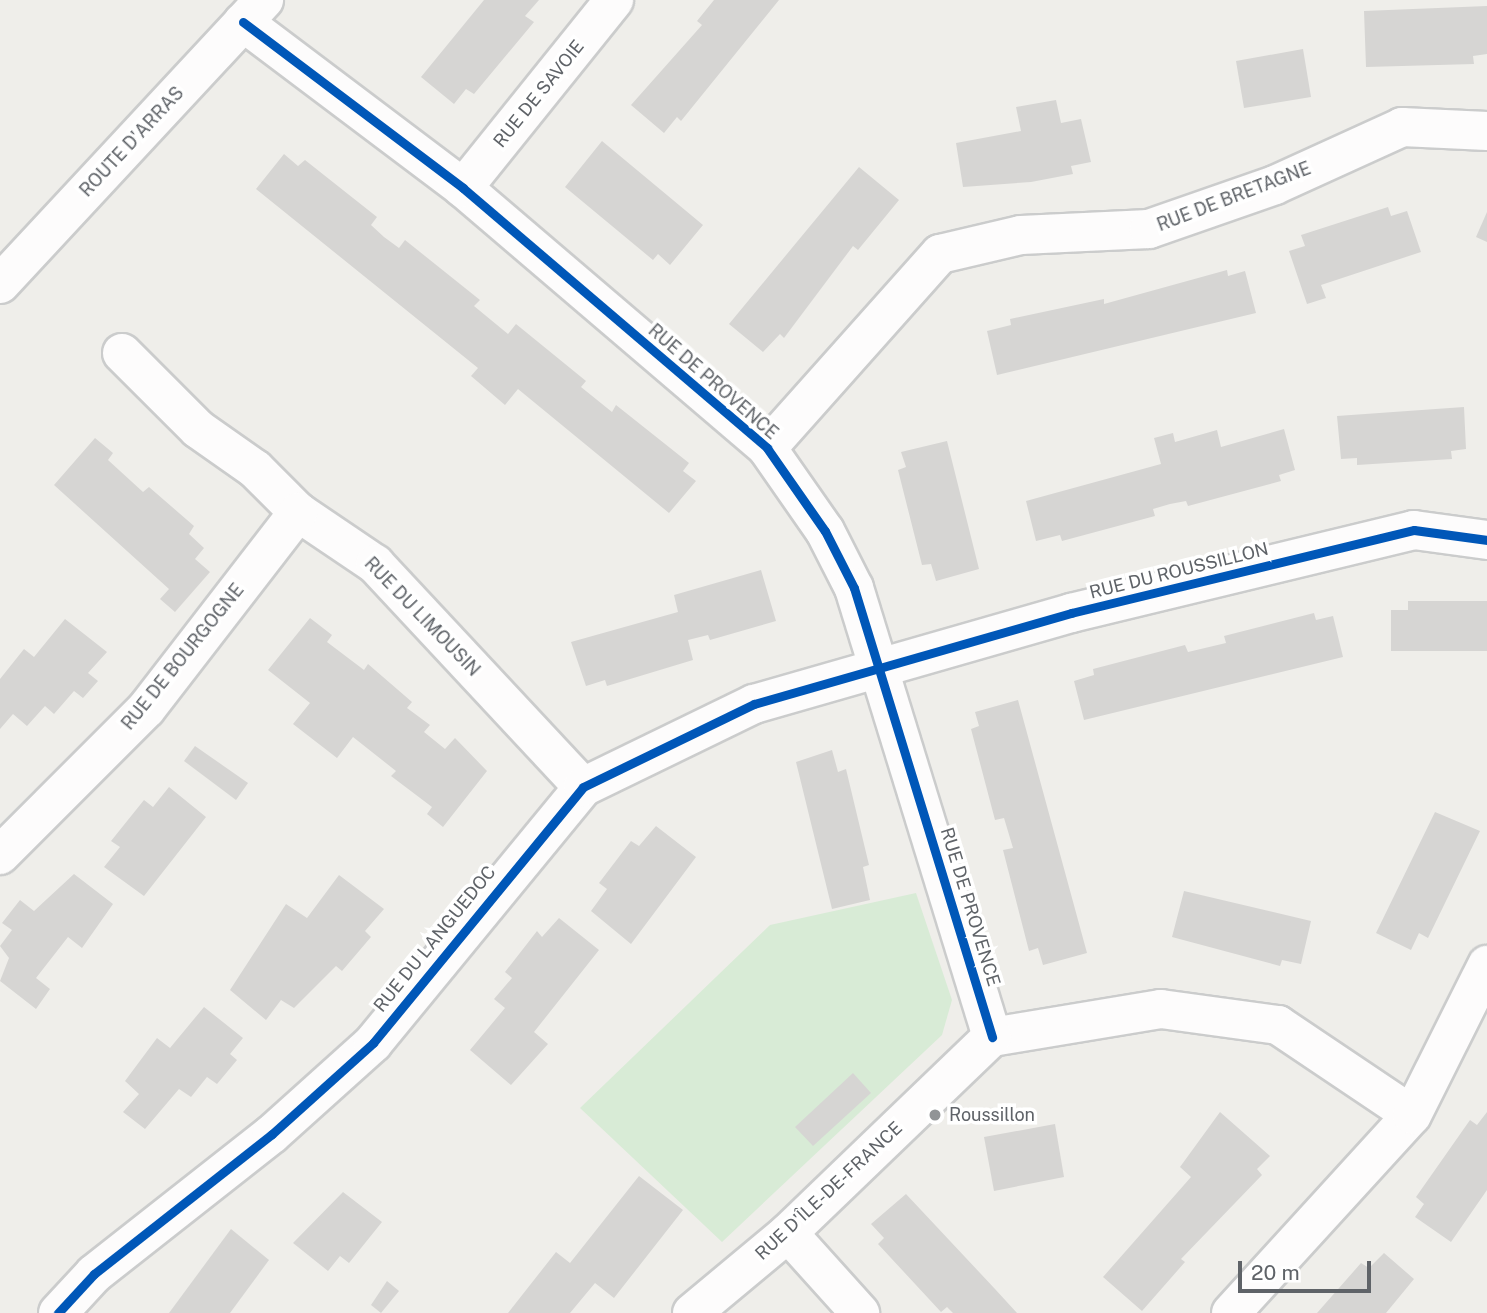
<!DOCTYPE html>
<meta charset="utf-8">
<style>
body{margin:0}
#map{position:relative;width:1487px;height:1313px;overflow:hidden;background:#efeeea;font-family:"Public Sans",sans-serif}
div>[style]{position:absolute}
.green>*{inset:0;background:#d8ebd6}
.building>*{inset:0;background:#d6d5d3}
.roads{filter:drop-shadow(2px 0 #cbcccc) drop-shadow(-2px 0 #cbcccc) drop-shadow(0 2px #cbcccc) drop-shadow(0 -2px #cbcccc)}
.minor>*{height:38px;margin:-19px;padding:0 19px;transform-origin:19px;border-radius:19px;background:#fdfcfc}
.secondary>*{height:38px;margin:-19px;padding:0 19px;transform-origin:19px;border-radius:19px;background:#fdfcfc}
.cycleway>*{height:9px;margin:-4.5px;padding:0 4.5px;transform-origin:4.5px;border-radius:4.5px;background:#0057b8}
.dots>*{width:19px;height:19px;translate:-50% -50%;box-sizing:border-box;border:4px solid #fff;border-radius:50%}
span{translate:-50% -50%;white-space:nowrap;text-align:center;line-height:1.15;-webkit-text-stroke:7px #fff;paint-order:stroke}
.street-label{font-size:18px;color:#5f6368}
.poi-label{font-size:18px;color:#5f6368}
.left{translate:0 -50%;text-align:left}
.scale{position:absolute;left:1238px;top:1261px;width:133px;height:32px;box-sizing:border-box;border:4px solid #5f6368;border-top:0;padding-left:9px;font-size:21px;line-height:24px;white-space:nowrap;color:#5f6368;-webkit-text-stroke:5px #fff;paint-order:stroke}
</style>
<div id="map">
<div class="green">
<div style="clip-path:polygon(916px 893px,952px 1000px,942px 1035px,722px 1242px,580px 1108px,770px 925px)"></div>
</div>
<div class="building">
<div style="clip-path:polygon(484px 0,539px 0,525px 16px,534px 22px,474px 94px,466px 89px,454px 104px,421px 77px)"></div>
<div style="clip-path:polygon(714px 0,779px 0,681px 121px,677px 117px,664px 133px,631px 105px,702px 25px,697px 21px)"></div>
<div style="clip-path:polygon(1487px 6px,1487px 54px,1473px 56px,1474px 64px,1366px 67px,1364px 11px)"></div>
<div style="clip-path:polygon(1303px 49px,1311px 97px,1244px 108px,1236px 61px)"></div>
<div style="clip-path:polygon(1056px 100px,1061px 123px,1081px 119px,1091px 162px,1071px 166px,1073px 174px,1031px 182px,963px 187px,956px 143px,1021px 131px,1016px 107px)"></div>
<div style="clip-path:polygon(602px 141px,703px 225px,670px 265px,658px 254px,653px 260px,565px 187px)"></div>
<div style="clip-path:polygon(284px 154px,298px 166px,305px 160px,377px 217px,371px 225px,384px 237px,399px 248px,405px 240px,480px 300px,474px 306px,508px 334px,516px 324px,586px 381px,581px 387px,612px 412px,616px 405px,689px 463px,683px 471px,696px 481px,669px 513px,518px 389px,505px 405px,471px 376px,478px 368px,256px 189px)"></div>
<div style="clip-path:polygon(859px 167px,899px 200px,858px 250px,853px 246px,784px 338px,780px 334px,763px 352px,729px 324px)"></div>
<div style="clip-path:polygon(1388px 207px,1391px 216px,1407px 211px,1421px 252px,1321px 285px,1326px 298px,1307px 304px,1289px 251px,1305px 246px,1301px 235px)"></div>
<div style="clip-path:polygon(1487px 212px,1487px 242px,1476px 237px)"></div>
<div style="clip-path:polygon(1227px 270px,1228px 276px,1245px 271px,1256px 313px,997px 375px,987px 331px,1011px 325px,1010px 319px,1104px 299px,1104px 304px)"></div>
<div style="clip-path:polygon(1464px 407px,1466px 449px,1451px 451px,1452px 459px,1357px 465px,1357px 458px,1341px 459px,1337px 416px)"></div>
<div style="clip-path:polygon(1284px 429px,1295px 470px,1279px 475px,1281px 481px,1188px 506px,1186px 501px,1170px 504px,1153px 509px,1155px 516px,1062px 541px,1060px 535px,1036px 541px,1026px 501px,1161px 464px,1154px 438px,1173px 433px,1175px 442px,1217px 430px,1221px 447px)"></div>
<div style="clip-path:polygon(95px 438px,113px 453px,108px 460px,143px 492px,149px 487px,194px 526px,189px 534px,204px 548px,195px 559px,210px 572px,175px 612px,160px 599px,169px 589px,54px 485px)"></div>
<div style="clip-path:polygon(947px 441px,979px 569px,936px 581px,931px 564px,922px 565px,898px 470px,906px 467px,901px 452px)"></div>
<div style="clip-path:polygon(761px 570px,776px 621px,710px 640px,708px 635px,688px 640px,693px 660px,607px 686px,605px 680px,586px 686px,571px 642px,678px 612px,674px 595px)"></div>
<div style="clip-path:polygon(1408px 601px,1487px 601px,1487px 651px,1391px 651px,1391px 610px,1408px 610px)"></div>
<div style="clip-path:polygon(1314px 613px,1316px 620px,1333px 616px,1343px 657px,1084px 720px,1074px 681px,1094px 675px,1093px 669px,1185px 645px,1188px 652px,1226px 643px,1224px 636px)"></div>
<div style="clip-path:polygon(310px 618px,332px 635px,327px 642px,364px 670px,368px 664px,412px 702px,407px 708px,430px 725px,424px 732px,445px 749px,455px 738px,487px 771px,443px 827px,427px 814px,432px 807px,391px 776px,396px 771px,353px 737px,337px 758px,293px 724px,310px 703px,268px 670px)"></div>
<div style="clip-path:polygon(65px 619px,107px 652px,88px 673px,98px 681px,83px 698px,74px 691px,54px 714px,45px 706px,27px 726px,13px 714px,0 729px,0 679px,24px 649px,34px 657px)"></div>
<div style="clip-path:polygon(1018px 700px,1087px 953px,1043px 965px,1038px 948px,1029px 951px,1003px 850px,1013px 848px,1004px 818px,995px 820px,971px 729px,979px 726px,975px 712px)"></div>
<div style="clip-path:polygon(195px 746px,248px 783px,236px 800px,184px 761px)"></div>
<div style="clip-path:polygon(832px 750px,838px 772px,846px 769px,869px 865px,863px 867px,870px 900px,832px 909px,796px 762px)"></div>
<div style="clip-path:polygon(169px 787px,206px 817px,144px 896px,104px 867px,120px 847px,111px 841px,144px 800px,153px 807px)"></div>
<div style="clip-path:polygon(1435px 812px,1480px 831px,1428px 938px,1419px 933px,1411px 950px,1376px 933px)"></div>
<div style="clip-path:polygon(656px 826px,696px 857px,631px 944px,591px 911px,607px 889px,599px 883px,631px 841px,639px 846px)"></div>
<div style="clip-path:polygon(74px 874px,113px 904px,82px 948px,68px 937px,36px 978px,50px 989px,36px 1009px,0 981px,9px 958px,0 946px,12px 930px,2px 923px,20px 900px,34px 911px)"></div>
<div style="clip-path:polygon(339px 875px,384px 909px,365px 931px,371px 937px,342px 971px,336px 966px,294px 1008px,281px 1000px,266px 1020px,230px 990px,286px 904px,307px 918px)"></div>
<div style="clip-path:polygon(1184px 891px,1311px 921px,1301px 964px,1282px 960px,1280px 966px,1172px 937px)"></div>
<div style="clip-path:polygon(559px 918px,599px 950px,534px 1032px,548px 1044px,511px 1085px,470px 1050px,505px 1008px,494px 999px,512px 978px,505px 972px,537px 931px,542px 937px)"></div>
<div style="clip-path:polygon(204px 1007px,243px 1038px,230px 1054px,237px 1060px,217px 1084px,207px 1077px,191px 1097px,179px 1089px,145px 1129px,123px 1112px,139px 1094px,125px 1081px,157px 1038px,170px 1048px)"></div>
<div style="clip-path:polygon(853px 1073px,871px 1093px,813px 1146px,795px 1127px)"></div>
<div style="clip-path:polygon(1220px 1112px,1270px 1156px,1257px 1169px,1262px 1175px,1181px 1259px,1185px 1262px,1142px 1311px,1103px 1277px,1191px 1177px,1180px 1167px)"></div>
<div style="clip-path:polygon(1487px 1112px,1487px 1190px,1451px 1242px,1415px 1217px,1424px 1204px,1416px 1197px,1470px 1120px,1477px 1125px)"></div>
<div style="clip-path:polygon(1055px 1124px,1064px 1177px,994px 1191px,984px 1137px)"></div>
<div style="clip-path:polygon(639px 1176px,683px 1210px,614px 1298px,595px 1283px,570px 1313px,508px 1313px,556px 1252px,570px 1263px)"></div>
<div style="clip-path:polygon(343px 1192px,382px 1222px,349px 1263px,340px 1256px,328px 1271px,293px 1243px)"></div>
<div style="clip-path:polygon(906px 1194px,995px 1289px,1017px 1313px,953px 1313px,947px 1307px,941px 1312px,878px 1244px,884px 1238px,871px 1224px)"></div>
<div style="clip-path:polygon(231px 1229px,269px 1260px,230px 1313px,169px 1313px)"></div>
<div style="clip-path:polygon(1384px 1253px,1414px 1279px,1386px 1313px,1317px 1313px,1361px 1263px,1369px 1268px)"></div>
<div style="clip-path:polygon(387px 1281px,399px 1291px,381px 1313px,371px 1305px)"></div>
</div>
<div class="roads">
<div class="minor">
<div style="left:243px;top:22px;width:276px;rotate:37deg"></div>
<div style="left:463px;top:188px;width:400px;rotate:40.5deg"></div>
<div style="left:767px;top:448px;width:101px;rotate:55.1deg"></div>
<div style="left:825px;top:531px;width:64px;rotate:63deg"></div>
<div style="left:854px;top:588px;width:470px;rotate:72.9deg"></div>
<div style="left:463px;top:188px;width:241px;rotate:-51.2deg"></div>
<div style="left:122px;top:353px;width:107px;rotate:45deg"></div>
<div style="left:198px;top:429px;width:70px;rotate:35.1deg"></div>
<div style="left:255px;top:469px;width:61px;rotate:45deg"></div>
<div style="left:298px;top:512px;width:93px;rotate:34deg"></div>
<div style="left:375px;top:564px;width:305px;rotate:47deg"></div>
<div style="left:767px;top:448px;width:260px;rotate:-48.3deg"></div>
<div style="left:940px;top:254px;width:83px;rotate:-13.2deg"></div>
<div style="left:1021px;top:235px;width:128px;rotate:-2.7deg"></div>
<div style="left:1149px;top:229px;width:133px;rotate:-19.2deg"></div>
<div style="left:1275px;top:185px;width:140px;rotate:-24.5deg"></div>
<div style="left:1402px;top:127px;width:85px;rotate:2.7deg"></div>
<div style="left:0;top:855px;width:206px;rotate:-45deg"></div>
<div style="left:146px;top:709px;width:249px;rotate:-52.3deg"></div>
<div style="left:992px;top:1037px;width:171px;rotate:-9.4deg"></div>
<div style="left:1161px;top:1009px;width:118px;rotate:7.8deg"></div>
<div style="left:1278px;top:1025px;width:161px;rotate:33.9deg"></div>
<div style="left:788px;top:1233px;width:108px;rotate:48deg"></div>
<div style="left:58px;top:1313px;width:53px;rotate:-47.3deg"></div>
<div style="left:94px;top:1274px;width:226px;rotate:-38.2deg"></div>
<div style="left:272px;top:1134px;width:136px;rotate:-42deg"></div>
<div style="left:373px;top:1043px;width:331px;rotate:-50.6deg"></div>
<div style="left:583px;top:787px;width:190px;rotate:-25.9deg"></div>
<div style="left:754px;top:704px;width:330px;rotate:-16deg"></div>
<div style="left:1071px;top:613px;width:353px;rotate:-13.6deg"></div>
<div style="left:1414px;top:530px;width:74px;rotate:7.8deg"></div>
<div style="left:692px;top:1313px;width:125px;rotate:-39.8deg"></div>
<div style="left:788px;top:1233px;width:283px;rotate:-43.9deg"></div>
<div style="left:1231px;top:1313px;width:268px;rotate:-47.6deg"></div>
<div style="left:1412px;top:1115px;width:168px;rotate:-63.4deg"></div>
</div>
<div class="secondary">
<div style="left:0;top:284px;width:388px;rotate:-47.1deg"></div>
</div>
</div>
<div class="cycleway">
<div style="left:243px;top:22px;width:276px;rotate:37deg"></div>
<div style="left:463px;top:188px;width:400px;rotate:40.5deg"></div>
<div style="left:767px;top:448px;width:101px;rotate:55.1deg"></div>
<div style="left:825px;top:531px;width:64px;rotate:63deg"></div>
<div style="left:854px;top:588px;width:470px;rotate:72.9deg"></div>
<div style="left:58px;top:1313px;width:53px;rotate:-47.3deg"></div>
<div style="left:94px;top:1274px;width:226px;rotate:-38.2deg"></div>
<div style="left:272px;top:1134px;width:136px;rotate:-42deg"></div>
<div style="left:373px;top:1043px;width:331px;rotate:-50.6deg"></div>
<div style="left:583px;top:787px;width:190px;rotate:-25.9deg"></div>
<div style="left:754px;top:704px;width:330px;rotate:-16deg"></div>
<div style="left:1071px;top:613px;width:353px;rotate:-13.6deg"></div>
<div style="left:1414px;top:530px;width:74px;rotate:7.8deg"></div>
</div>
<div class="dots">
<div style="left:935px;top:1115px;background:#919496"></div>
</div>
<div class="street-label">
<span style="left:539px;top:94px;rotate:-51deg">RUE DE SAVOIE</span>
<span style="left:132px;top:142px;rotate:-47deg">ROUTE D'ARRAS</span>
<span style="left:1234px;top:197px;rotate:-21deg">RUE DE BRETAGNE</span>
<span style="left:713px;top:382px;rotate:41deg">RUE DE PROVENCE</span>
<span style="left:1179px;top:571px;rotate:-14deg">RUE DU ROUSSILLON</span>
<span style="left:422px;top:617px;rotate:46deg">RUE DU LIMOUSIN</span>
<span style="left:183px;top:657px;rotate:-51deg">RUE DE BOURGOGNE</span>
<span style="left:970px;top:907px;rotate:73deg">RUE DE PROVENCE</span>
<span style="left:435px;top:939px;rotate:-51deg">RUE DU LANGUEDOC</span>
<span style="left:829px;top:1191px;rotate:-43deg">RUE D'ÎLE-DE-FRANCE</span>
</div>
<div class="poi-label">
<span class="left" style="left:949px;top:1115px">Roussillon</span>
</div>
<div class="scale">20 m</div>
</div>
